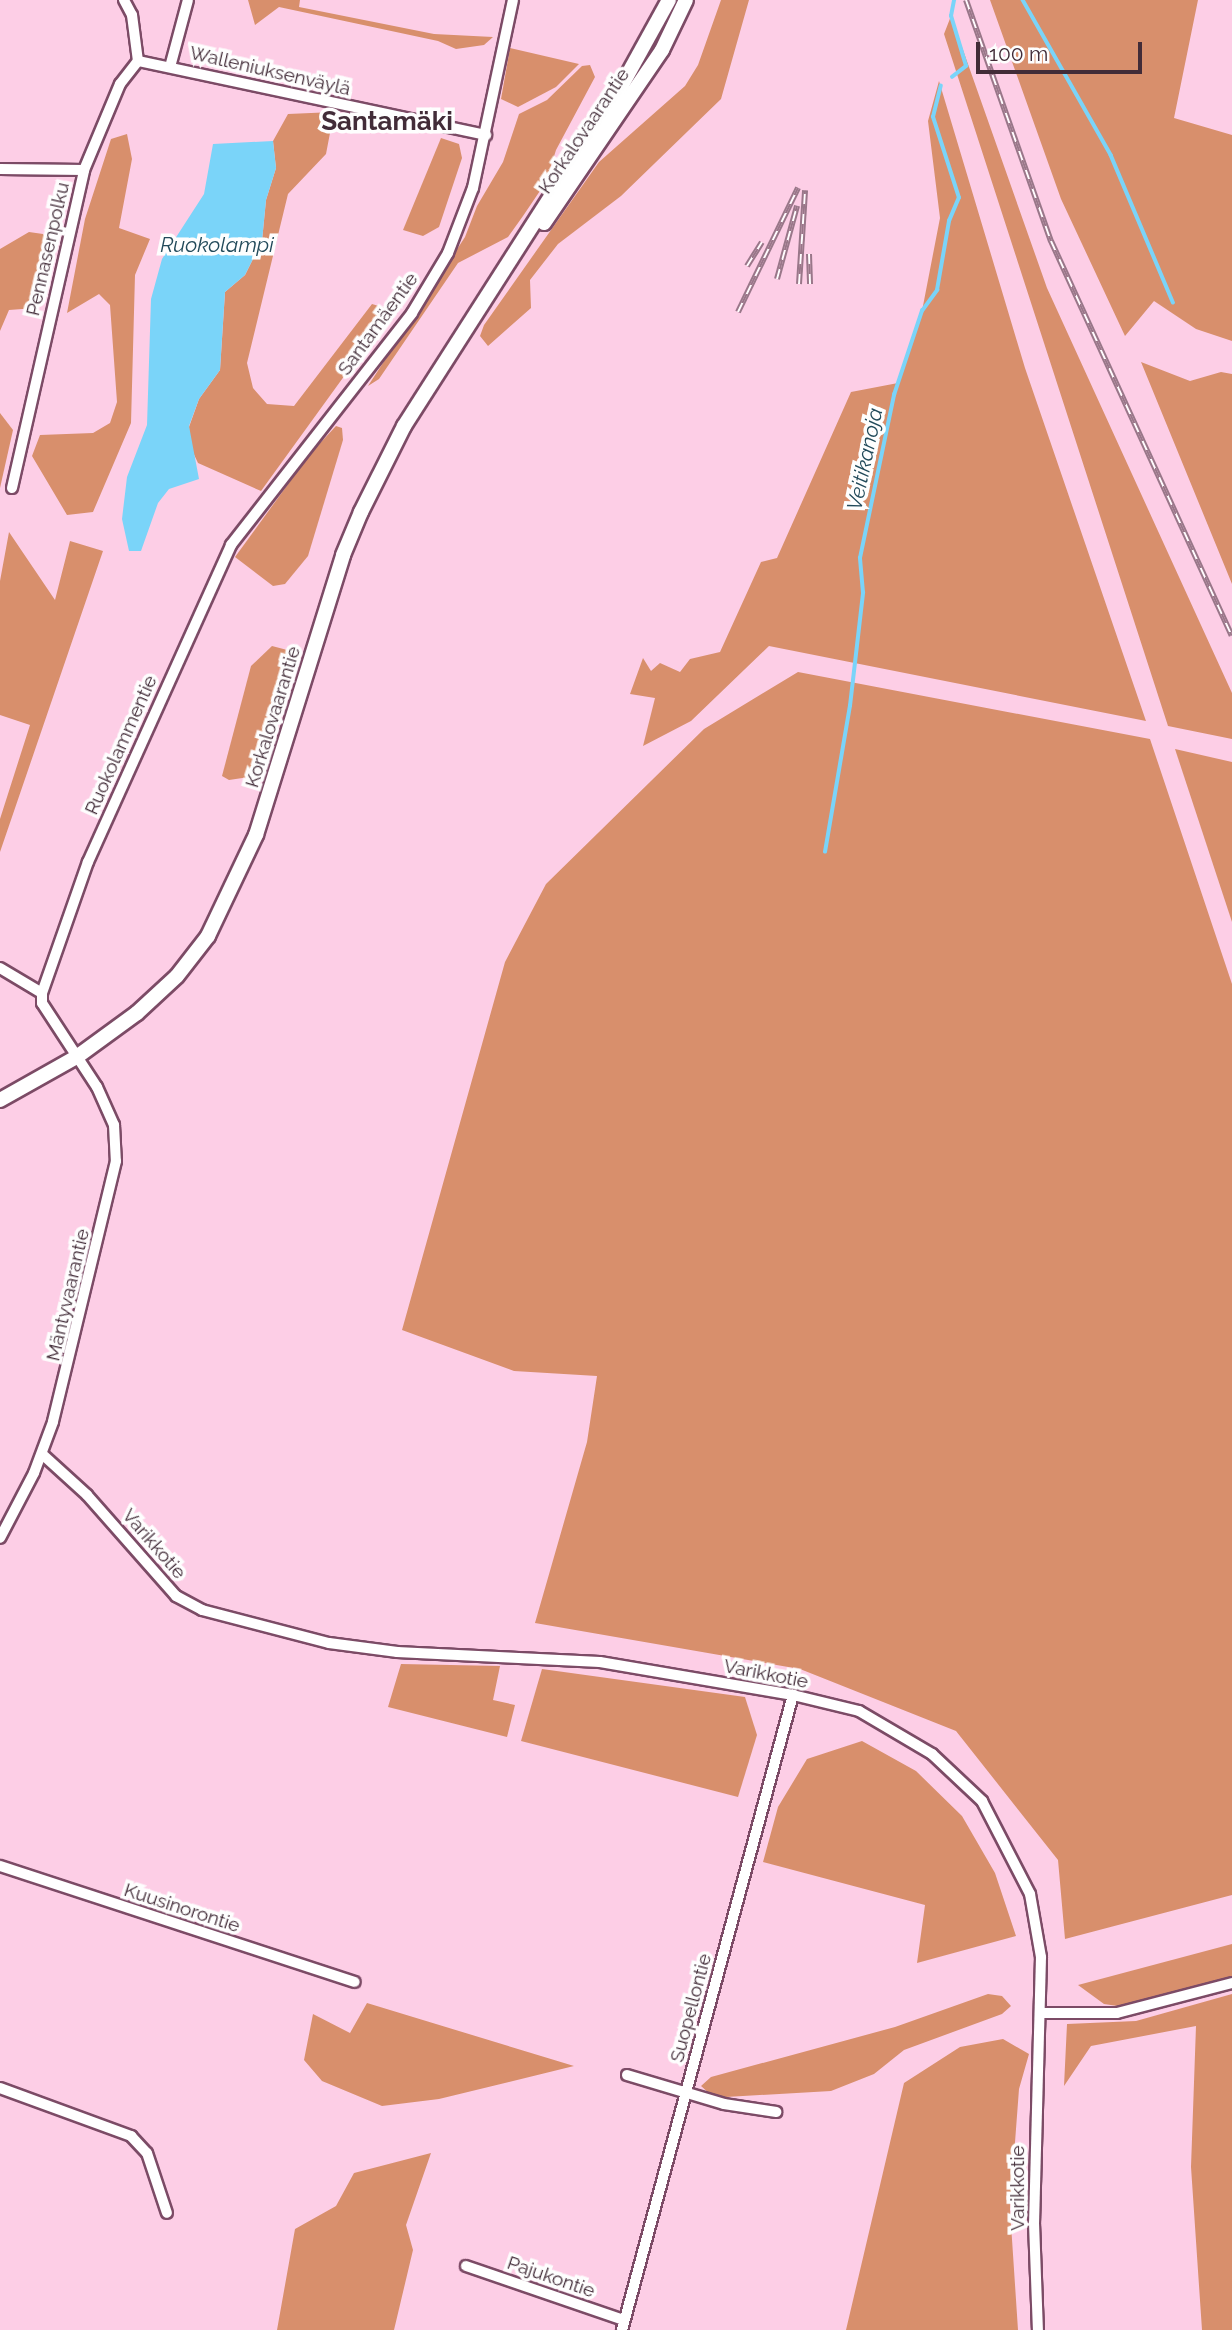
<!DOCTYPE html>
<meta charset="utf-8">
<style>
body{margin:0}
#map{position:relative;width:1232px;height:2330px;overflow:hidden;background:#fdcee6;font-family:Raleway,sans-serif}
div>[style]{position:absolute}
.forest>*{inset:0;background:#d88f6c}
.water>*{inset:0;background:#7ad4f9}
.stream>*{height:3.5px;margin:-1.75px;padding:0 1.75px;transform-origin:1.75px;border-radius:1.75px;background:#7ad4f9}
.roads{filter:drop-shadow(2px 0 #7c4b66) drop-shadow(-2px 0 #7c4b66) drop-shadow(0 2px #7c4b66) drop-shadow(0 -2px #7c4b66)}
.street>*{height:10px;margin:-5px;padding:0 5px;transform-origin:5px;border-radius:5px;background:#fff}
.secondary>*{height:14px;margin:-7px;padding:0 7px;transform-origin:7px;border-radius:7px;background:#fff}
.rail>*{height:6px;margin-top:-3px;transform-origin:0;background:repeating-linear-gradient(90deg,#fefefe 0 10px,#997789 0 20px);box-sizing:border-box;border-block:2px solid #997789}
span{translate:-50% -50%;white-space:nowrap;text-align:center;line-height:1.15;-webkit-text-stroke:7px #fefefe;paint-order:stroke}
.street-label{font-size:19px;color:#422c38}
.water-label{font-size:21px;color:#224a5a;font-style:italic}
.district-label{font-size:26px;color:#422c38;font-weight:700}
.scale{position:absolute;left:976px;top:42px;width:166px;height:32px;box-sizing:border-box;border:4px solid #422c38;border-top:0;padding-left:9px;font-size:21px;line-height:24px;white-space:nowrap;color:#422c38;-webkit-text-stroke:5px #fefefe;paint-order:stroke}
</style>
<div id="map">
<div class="forest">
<div style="clip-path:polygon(248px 0,300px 0,299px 7px,434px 34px,493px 37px,484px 45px,456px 49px,438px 41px,279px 7px,255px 25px)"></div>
<div style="clip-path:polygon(721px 0,749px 0,721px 99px,621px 196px,558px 244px,530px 280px,531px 308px,488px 346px,480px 336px,484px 325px,599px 162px,685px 86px,698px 65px)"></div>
<div style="clip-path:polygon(990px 0,1198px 0,1174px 118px,1232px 135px,1232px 341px,1196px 329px,1154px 301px,1125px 336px,1061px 199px)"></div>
<div style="clip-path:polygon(951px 16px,1047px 288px,1232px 693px,1232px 739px,1168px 726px,944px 34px)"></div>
<div style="clip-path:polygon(510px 48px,579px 64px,556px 87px,518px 107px,501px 99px)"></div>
<div style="clip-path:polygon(590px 65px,595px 77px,556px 150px,546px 182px,523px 216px,508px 237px,458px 263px,379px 379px,368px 386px,465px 237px,477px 206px,503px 162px,519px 114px,547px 100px,582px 66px)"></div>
<div style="clip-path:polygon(939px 81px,1025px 368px,1146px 721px,769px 646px,691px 721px,643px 746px,655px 698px,630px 694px,643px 658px,651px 671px,660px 663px,680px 672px,690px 659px,720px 652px,761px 562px,777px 558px,851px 392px,898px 383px,922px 311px,940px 218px,928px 121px)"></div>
<div style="clip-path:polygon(334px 112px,326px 154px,288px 194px,247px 363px,253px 388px,267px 404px,294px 406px,372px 304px,392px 310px,261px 491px,198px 463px,190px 446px,189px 427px,199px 399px,220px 370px,225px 292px,245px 275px,262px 241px,266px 200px,276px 168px,273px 141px,288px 114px)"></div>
<div style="clip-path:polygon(127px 134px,132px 159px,119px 228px,150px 239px,135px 275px,131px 423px,93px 512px,67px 515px,32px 456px,40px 435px,93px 433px,110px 423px,117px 402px,110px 305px,99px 294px,67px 313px,85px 219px,111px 139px)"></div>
<div style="clip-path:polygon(441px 138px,459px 144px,462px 158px,439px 227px,423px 236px,403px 230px)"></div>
<div style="clip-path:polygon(29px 232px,43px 234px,52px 244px,51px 270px,36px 308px,9px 310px,0 331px,0 249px)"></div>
<div style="clip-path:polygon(1141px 362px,1190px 381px,1221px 372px,1232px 374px,1232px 584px)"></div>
<div style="clip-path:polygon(0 413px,13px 430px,0 488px)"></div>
<div style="clip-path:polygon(336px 426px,342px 428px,343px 440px,308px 556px,285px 584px,273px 586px,235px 557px,310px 454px)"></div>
<div style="clip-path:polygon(9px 532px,55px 600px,70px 541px,103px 551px,0 852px,0 819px,30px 725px,0 715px,0 581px)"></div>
<div style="clip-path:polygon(272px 646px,291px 651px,262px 767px,249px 777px,229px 780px,222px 776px,251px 666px)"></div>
<div style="clip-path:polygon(798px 672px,1150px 739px,1232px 984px,1232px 1895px,1065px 1939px,1058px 1860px,956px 1731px,800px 1669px,535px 1623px,587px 1442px,597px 1376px,514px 1371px,402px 1330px,505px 962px,546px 884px,704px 729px)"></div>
<div style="clip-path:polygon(1175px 749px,1232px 762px,1232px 922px)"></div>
<div style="clip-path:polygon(401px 1664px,500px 1666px,493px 1700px,515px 1705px,507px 1737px,388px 1707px)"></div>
<div style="clip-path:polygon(542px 1669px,745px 1697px,757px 1735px,738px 1797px,521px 1741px)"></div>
<div style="clip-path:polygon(862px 1741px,916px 1771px,962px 1816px,995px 1873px,1016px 1936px,917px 1963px,925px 1905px,763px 1862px,778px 1807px,807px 1759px)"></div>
<div style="clip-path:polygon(1232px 1944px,1232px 1979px,1131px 2008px,1104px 2004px,1078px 1985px)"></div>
<div style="clip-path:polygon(988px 1994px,1002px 1996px,1011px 2006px,1002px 2014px,904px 2050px,874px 2074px,831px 2091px,726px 2097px,711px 2095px,701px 2086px,711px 2077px,895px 2027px)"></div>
<div style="clip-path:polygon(1232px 1994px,1232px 2330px,1202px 2330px,1191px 2167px,1196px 2026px,1091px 2046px,1064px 2086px,1067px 2024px,1136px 2021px)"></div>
<div style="clip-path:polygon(367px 2003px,574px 2066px,439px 2099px,382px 2106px,322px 2081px,304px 2060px,313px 2014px,350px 2033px)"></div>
<div style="clip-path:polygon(1003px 2039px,1029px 2054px,1019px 2089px,1010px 2209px,1018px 2330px,846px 2330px,904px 2083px,960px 2047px)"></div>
<div style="clip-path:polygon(431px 2153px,406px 2225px,413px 2250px,394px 2330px,277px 2330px,295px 2229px,336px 2206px,354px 2173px)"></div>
</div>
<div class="water">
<div style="clip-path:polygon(273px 141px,276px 168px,266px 200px,262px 241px,245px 275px,225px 292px,220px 370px,199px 399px,189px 426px,199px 479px,169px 489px,158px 503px,141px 551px,129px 551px,122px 519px,127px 477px,147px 425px,151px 299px,162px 259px,204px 194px,213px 144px)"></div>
</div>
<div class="stream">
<div style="left:1023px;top:0;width:178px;rotate:60.4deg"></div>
<div style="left:1111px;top:155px;width:160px;rotate:67.1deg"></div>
<div style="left:952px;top:77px;width:18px;rotate:-38deg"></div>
<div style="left:966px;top:66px;width:52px;rotate:-106.7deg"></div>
<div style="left:951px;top:16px;width:16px;rotate:-79deg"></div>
<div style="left:825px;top:852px;width:148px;rotate:-80.3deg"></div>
<div style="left:850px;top:706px;width:114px;rotate:-83.4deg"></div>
<div style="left:863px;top:593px;width:35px;rotate:-95deg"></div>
<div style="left:860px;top:558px;width:167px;rotate:-78.2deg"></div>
<div style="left:894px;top:395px;width:89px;rotate:-71.6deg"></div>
<div style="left:922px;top:311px;width:26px;rotate:-54deg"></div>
<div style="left:937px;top:290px;width:70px;rotate:-80.1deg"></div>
<div style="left:949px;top:221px;width:25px;rotate:-67deg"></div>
<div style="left:959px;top:198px;width:85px;rotate:-107.8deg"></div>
<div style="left:933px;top:117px;width:32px;rotate:-76deg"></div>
</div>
<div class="roads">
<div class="street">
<div style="left:124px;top:0;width:17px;rotate:62deg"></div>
<div style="left:132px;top:15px;width:46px;rotate:82.6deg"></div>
<div style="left:170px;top:67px;width:69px;rotate:-75deg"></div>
<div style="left:0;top:169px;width:84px;rotate:0.7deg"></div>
<div style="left:12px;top:488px;width:326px;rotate:-77.2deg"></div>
<div style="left:84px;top:170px;width:93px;rotate:-67.3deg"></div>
<div style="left:120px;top:84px;width:29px;rotate:-52deg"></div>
<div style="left:138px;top:61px;width:356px;rotate:12deg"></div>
<div style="left:0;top:968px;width:49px;rotate:30.8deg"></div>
<div style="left:42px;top:993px;width:10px;rotate:90deg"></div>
<div style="left:42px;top:1003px;width:100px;rotate:56.8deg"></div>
<div style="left:97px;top:1087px;width:42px;rotate:65.9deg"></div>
<div style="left:114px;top:1125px;width:36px;rotate:87deg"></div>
<div style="left:116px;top:1161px;width:268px;rotate:103.6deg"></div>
<div style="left:53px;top:1422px;width:54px;rotate:110.4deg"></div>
<div style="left:34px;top:1473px;width:73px;rotate:117.6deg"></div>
<div style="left:42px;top:993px;width:139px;rotate:-70.7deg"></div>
<div style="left:88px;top:862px;width:348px;rotate:-65.7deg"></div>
<div style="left:231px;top:545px;width:294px;rotate:-52deg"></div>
<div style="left:412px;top:313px;width:70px;rotate:-59deg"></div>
<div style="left:448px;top:253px;width:70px;rotate:-69deg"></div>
<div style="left:473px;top:188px;width:192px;rotate:-78deg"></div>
<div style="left:42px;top:1454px;width:61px;rotate:42.3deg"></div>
<div style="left:87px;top:1495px;width:135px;rotate:48.6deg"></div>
<div style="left:176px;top:1596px;width:30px;rotate:28deg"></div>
<div style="left:202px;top:1610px;width:131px;rotate:14.6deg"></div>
<div style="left:329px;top:1643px;width:69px;rotate:7.5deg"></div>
<div style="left:397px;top:1652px;width:203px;rotate:2.8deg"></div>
<div style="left:600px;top:1662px;width:196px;rotate:9.7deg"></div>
<div style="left:793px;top:1695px;width:68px;rotate:13.6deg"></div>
<div style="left:859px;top:1711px;width:85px;rotate:30.5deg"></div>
<div style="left:932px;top:1754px;width:69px;rotate:43.2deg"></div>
<div style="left:982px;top:1801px;width:105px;rotate:62.7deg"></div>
<div style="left:1030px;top:1894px;width:64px;rotate:80.1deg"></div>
<div style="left:1041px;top:1957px;width:266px;rotate:91.5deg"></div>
<div style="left:1034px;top:2223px;width:107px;rotate:87.9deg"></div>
<div style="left:0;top:1866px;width:373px;rotate:18.1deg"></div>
<div style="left:1041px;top:2013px;width:76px"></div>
<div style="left:1117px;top:2013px;width:119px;rotate:-14.6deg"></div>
<div style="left:627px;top:2075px;width:101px;rotate:16.6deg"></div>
<div style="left:724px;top:2104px;width:53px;rotate:8.7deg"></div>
<div style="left:0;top:2088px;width:140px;rotate:20.1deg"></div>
<div style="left:131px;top:2136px;width:23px;rotate:47deg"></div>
<div style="left:147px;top:2153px;width:63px;rotate:71.6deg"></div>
<div style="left:466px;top:2266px;width:167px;rotate:18.9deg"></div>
<div style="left:622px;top:2330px;width:658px;rotate:-74.93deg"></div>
</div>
<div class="secondary">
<div style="left:544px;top:223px;width:209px;rotate:-55.7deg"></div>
<div style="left:662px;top:50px;width:55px;rotate:-64.4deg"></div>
<div style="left:0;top:1100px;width:90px;rotate:-29.4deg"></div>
<div style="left:78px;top:1056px;width:73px;rotate:-36.1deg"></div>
<div style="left:137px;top:1013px;width:54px;rotate:-42.8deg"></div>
<div style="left:177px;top:976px;width:51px;rotate:-52.2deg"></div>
<div style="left:208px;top:936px;width:112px;rotate:-64.6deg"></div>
<div style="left:256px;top:835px;width:293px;rotate:-72.7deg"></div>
<div style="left:343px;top:555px;width:47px;rotate:-67.3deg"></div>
<div style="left:361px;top:512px;width:96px;rotate:-63.4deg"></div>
<div style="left:404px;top:426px;width:405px;rotate:-57.4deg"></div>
<div style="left:622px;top:85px;width:97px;rotate:-61.1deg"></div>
</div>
</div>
<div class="rail">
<div style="left:966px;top:0;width:256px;rotate:70.6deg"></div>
<div style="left:1051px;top:241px;width:434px;rotate:65.4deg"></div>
<div style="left:809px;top:254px;width:30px;rotate:88deg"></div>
<div style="left:747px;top:266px;width:28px;rotate:-58deg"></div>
<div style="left:777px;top:279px;width:76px;rotate:-74.7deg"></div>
<div style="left:799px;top:284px;width:94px;rotate:-86.3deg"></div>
<div style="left:738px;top:312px;width:138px;rotate:-64.2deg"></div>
</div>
<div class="street-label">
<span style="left:270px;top:71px;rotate:13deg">Walleniuksenväylä</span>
<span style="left:584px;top:131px;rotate:-56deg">Korkalovaarantie</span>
<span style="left:48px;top:249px;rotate:-77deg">Pennasenpolku</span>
<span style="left:378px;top:324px;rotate:-54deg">Santamäentie</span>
<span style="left:273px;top:717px;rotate:-73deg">Korkalovaarantie</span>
<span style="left:121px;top:745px;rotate:-66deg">Ruokolammentie</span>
<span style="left:68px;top:1295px;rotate:-77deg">Mäntyvaarantie</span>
<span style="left:154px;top:1544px;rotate:49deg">Varikkotie</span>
<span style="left:766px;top:1674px;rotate:11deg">Varikkotie</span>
<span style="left:182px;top:1908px;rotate:18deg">Kuusinorontie</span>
<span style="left:691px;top:2008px;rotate:-75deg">Suopellontie</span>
<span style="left:1018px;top:2188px;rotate:-90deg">Varikkotie</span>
<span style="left:551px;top:2277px;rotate:19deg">Pajukontie</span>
</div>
<div class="water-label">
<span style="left:217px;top:245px">Ruokolampi</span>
<span style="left:865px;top:459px;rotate:-78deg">Veitikanoja</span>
</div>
<div class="district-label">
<span style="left:387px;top:122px">Santamäki</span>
</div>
<div class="scale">100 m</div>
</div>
